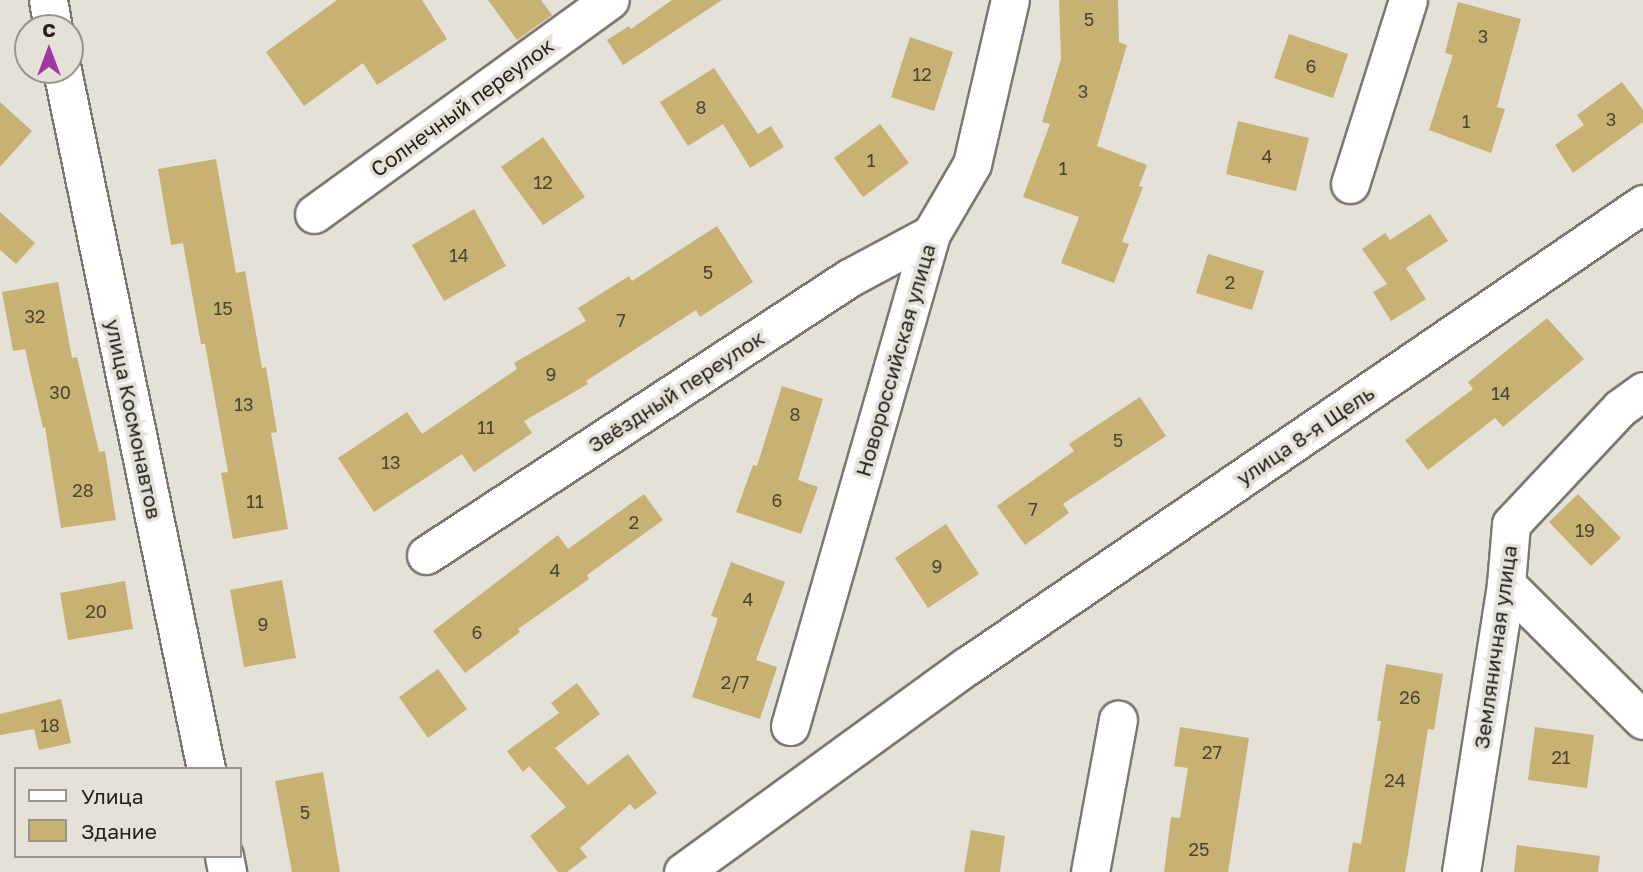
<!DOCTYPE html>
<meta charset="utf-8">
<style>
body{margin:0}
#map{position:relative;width:1643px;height:872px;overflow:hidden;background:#e4e1d9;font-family:"Golos Text",sans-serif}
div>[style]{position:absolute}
.building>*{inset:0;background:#c7b173}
.roads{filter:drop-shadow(2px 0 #7b7871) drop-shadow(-2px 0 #7b7871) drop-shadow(0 2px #7b7871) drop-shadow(0 -2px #7b7871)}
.minor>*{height:37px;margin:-18.5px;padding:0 18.5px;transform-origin:18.5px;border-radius:18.5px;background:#fff}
span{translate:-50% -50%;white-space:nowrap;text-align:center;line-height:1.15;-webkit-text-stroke:7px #e4e1d9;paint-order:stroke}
.number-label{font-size:18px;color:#4b4533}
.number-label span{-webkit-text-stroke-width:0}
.street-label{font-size:21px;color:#22211e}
.legend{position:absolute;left:14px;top:767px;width:228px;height:91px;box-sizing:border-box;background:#e4e1d9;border:2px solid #96948e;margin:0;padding:9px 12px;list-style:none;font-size:21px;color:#22211e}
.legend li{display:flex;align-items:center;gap:14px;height:35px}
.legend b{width:35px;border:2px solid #96948e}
.north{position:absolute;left:14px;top:14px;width:70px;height:70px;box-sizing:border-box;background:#e4e1d9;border:2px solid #96948e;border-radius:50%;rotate:0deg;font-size:19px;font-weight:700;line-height:28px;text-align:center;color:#22211e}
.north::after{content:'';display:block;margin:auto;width:24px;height:32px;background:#9e399d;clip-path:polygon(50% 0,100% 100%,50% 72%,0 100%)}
</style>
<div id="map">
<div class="building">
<div style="clip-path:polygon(337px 0,422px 0,447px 39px,377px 85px,363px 63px,304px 106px,266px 52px)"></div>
<div style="clip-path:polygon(488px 0,541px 0,552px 15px,517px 40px)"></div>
<div style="clip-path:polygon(672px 0,722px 0,623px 65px,607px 40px,629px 26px,631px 29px)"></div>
<div style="clip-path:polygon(1059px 0,1118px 0,1119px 42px,1127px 45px,1097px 146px,1147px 165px,1139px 186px,1143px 187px,1122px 242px,1129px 244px,1114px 283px,1061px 263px,1079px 217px,1023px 197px,1050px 124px,1042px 122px,1061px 59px)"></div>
<div style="clip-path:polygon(1458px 2px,1521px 19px,1497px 107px,1505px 109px,1491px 153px,1429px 130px,1453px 55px,1445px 53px)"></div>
<div style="clip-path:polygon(1289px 34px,1348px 54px,1333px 98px,1274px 78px)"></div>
<div style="clip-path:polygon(910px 37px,953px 52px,934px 111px,891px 97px)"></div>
<div style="clip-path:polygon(714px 68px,758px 134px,771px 126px,784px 147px,750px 168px,723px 124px,688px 146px,660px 102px)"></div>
<div style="clip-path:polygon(1622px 82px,1643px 110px,1643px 122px,1573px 173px,1555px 145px,1584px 125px,1577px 115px)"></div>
<div style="clip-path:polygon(0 102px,32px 131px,0 167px)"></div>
<div style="clip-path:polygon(1238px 121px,1309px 138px,1296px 191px,1226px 174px)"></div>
<div style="clip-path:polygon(880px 124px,909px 163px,863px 197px,834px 158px)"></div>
<div style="clip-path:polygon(543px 137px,585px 197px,543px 225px,501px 167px)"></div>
<div style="clip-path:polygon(216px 159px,236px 273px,245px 271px,262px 368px,266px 367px,277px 432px,271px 433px,288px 529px,233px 539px,221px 473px,228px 472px,205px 344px,201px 344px,183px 243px,171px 245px,158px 169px)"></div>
<div style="clip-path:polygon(474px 209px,506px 266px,444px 301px,412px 245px)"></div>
<div style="clip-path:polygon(0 212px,35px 243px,16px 264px,0 250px)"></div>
<div style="clip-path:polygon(1430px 214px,1448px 241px,1406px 268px,1426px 299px,1391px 321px,1373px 292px,1387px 284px,1362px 249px,1385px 233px,1390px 240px)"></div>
<div style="clip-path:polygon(717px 226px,753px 282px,700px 317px,696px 310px,586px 381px,588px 384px,524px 421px,532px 433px,474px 472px,462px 454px,374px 512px,338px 458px,407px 412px,422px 434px,517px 369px,514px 363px,586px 321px,578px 308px,629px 276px,632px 281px)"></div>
<div style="clip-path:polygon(1208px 254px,1264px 271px,1252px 310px,1196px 293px)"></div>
<div style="clip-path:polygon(58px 282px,72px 358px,77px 357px,99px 452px,105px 451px,116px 520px,61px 528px,45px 427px,43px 428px,25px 349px,13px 351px,2px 292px)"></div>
<div style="clip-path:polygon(1547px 318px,1584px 359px,1503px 427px,1495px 418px,1428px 470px,1405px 440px,1473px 389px,1468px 382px)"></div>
<div style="clip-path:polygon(782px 386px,823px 399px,798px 480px,818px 487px,801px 534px,736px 512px,753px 465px,757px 466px)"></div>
<div style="clip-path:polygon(1140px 397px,1166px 436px,1063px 504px,1069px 513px,1025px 545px,997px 506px,1074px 451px,1069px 444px)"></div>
<div style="clip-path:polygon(644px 494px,663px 520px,587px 575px,589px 579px,518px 629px,520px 632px,465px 673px,433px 631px,558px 535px,568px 549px)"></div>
<div style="clip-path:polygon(1578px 494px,1621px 538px,1591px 566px,1549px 522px)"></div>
<div style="clip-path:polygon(946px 524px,979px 574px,928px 608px,895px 558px)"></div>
<div style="clip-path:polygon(731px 562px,785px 582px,756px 660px,777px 667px,760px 719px,692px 697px,718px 618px,711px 616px)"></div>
<div style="clip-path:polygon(282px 580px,296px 658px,244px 667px,230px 590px)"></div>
<div style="clip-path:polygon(125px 581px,133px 629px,68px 640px,60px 593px)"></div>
<div style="clip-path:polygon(1386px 664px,1443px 674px,1434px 730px,1428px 729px,1405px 872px,1348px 872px,1353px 842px,1361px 844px,1381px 721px,1377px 721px)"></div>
<div style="clip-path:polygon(438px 669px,467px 709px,428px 738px,399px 697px)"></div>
<div style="clip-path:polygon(577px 683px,600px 714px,555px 748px,588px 785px,628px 754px,657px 793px,635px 810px,630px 804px,580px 848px,587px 857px,567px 872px,558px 872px,530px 836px,566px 807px,529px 766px,523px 772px,507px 751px,559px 713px,551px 703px)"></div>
<div style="clip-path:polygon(61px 699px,71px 743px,39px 750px,34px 729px,0 735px,0 714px)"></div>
<div style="clip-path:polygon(1180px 727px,1249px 738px,1228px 872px,1164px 872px,1171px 817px,1180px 818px,1188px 768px,1174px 766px)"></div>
<div style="clip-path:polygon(1535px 727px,1594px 735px,1587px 788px,1528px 780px)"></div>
<div style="clip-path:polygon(323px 772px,340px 872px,292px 872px,275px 781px)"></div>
<div style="clip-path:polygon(971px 830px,1005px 836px,1000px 872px,964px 872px)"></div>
<div style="clip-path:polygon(1517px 845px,1600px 856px,1598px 872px,1514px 872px)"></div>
</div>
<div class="roads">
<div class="minor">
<div style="left:48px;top:0;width:28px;rotate:80deg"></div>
<div style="left:62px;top:70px;width:714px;rotate:78.36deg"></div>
<div style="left:1350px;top:184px;width:193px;rotate:-72.5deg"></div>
<div style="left:314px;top:214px;width:365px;rotate:-35.9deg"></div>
<div style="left:426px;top:555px;width:506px;rotate:-33.22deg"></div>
<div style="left:849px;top:278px;width:93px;rotate:-28.2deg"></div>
<div style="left:1506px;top:584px;width:193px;rotate:44.8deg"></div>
<div style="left:790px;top:726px;width:512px;rotate:-74.01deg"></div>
<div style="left:931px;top:234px;width:81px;rotate:-59.6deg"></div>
<div style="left:972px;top:164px;width:168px;rotate:-77deg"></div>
<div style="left:224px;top:856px;width:16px;rotate:79deg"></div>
<div style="left:683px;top:872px;width:351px;rotate:-36deg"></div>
<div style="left:967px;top:666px;width:819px;rotate:-34.35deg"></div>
<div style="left:1090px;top:872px;width:155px;rotate:-79.6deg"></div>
<div style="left:1461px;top:872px;width:291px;rotate:-81.1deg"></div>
<div style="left:1506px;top:584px;width:60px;rotate:-85.2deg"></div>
<div style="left:1511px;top:524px;width:159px;rotate:-46.8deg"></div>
<div style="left:1620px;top:408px;width:29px;rotate:-36deg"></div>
</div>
</div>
<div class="number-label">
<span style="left:1089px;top:19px">5</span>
<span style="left:1483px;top:36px">3</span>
<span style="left:1311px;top:66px">6</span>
<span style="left:922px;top:74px">12</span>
<span style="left:1083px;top:91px">3</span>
<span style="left:701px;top:107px">8</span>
<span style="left:1611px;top:119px">3</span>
<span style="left:1466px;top:121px">1</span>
<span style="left:1267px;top:156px">4</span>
<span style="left:871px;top:160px">1</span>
<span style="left:1063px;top:168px">1</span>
<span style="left:543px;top:182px">12</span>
<span style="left:459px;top:255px">14</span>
<span style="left:708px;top:272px">5</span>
<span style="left:1230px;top:282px">2</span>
<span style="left:223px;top:308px">15</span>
<span style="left:35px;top:316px">32</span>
<span style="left:621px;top:320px">7</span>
<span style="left:551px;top:374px">9</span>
<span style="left:60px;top:392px">30</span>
<span style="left:1501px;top:393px">14</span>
<span style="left:244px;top:404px">13</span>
<span style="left:795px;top:414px">8</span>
<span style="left:486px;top:427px">11</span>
<span style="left:1118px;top:440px">5</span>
<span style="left:391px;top:462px">13</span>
<span style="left:83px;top:490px">28</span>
<span style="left:777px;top:500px">6</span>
<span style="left:255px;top:501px">11</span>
<span style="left:1033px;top:509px">7</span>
<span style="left:634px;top:522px">2</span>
<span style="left:1585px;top:530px">19</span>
<span style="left:937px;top:566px">9</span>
<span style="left:555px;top:570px">4</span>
<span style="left:748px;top:599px">4</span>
<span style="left:96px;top:611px">20</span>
<span style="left:263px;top:624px">9</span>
<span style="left:477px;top:632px">6</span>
<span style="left:735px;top:682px">2/7</span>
<span style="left:1410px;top:697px">26</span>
<span style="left:50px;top:725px">18</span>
<span style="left:1212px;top:752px">27</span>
<span style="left:1561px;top:757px">21</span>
<span style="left:1395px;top:780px">24</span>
<span style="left:305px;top:812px">5</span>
<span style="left:1199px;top:849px">25</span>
</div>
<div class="street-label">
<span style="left:462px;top:107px;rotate:-36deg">Солнечный переулок</span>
<span style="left:895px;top:360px;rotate:-74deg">Новороссийская улица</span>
<span style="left:676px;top:391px;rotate:-33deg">Звёздный переулок</span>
<span style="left:134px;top:419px;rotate:78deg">улица Космонавтов</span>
<span style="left:1305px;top:435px;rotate:-34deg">улица 8-я Щель</span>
<span style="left:1495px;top:647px;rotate:-82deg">Земляничная улица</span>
</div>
<ul class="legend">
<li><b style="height:9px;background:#fff"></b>Улица</li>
<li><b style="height:19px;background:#c7b173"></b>Здание</li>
</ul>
<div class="north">С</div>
</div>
